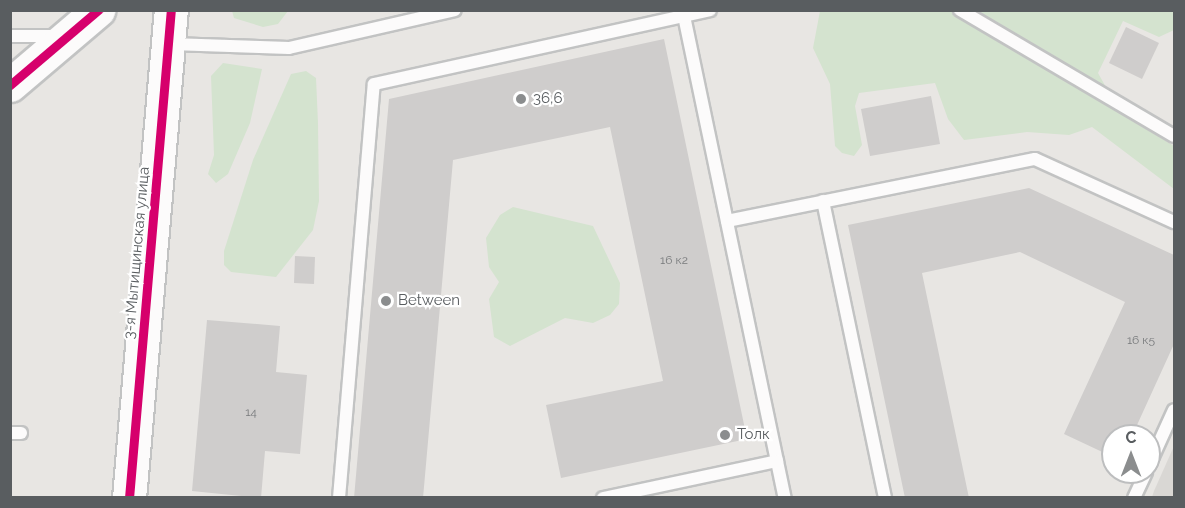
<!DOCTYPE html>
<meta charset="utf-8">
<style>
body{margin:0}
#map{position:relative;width:1185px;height:508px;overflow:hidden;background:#e8e6e3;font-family:Raleway,sans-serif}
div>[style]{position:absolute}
.industrial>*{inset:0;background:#d9d7d4}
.green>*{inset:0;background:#d4e3cf}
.building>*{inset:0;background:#cfcdcc}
.roads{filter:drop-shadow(2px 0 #c2c3c3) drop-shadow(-2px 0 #c2c3c3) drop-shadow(0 2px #c2c3c3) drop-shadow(0 -2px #c2c3c3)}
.lane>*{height:12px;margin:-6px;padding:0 6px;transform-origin:6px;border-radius:6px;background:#fcfbfb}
.secondary>*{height:33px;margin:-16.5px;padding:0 16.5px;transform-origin:16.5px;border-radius:16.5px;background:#fcfbfb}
.cycleway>*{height:9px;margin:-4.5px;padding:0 4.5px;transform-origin:4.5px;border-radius:4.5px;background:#d6006c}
.dots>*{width:16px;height:16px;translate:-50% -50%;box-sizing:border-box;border:3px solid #fff;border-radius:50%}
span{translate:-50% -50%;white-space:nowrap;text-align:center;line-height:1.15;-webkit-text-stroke:4.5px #fff;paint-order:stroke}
.number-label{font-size:12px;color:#787a7c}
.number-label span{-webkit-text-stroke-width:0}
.poi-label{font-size:15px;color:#595d60}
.left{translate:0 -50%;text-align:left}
.street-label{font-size:15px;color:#595d60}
.frame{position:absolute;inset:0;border:12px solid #595d60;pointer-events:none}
.north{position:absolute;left:1101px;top:424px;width:60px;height:60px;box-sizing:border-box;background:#fff;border:2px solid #bdbebf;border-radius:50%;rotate:0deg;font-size:16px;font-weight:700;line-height:24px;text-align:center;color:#595d60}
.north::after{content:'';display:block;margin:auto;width:21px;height:27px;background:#8b8d8e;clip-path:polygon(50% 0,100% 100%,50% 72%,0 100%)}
</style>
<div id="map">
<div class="industrial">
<div style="clip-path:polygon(1174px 446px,1174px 497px,1152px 497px,1154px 491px)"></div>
</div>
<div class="green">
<div style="clip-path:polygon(232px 11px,232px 10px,288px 11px,278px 24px,263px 27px,234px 18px)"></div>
<div style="clip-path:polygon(820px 11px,1174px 11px,1174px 30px,1159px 37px,1123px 21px,1098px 73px,1121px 114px,1174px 146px,1174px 189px,1092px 127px,1069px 135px,1027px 132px,964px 140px,948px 119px,935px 83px,859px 93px,855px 106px,862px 145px,854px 156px,842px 153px,835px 146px,830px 84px,813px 48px)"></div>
<div style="clip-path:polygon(223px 63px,262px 69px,250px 123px,228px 174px,216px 183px,208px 174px,214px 155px,211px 76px)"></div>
<div style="clip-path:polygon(306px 71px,316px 78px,318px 123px,319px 201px,313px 230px,276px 277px,231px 272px,224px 265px,224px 251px,253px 160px,291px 74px)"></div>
<div style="clip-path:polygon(513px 207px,593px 226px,620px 283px,619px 304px,610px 315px,593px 323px,565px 318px,510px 346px,494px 337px,489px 299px,499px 282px,489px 267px,486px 238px,500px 215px)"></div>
</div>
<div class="building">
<div style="clip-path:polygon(1126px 27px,1159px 43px,1142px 79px,1109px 63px)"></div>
<div style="clip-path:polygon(664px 39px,747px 439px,561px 478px,546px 405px,663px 381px,610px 127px,453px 160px,423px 498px,354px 498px,389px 99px)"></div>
<div style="clip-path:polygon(931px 96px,940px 144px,870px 156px,861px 109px)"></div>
<div style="clip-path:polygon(1029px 188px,1174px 255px,1174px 344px,1132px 436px,1113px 436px,1113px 457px,1064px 434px,1125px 302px,1020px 252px,922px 273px,969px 498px,905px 498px,848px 225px)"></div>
<div style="clip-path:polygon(295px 256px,315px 257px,314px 284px,294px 283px)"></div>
<div style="clip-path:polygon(207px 320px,280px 326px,276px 372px,307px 375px,300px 454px,265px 451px,261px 498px,192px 491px)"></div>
</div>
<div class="roads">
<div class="lane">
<div style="left:960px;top:10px;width:248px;rotate:30.5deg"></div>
<div style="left:684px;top:16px;width:492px;rotate:78.2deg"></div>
<div style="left:10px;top:36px;width:47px"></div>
<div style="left:171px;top:44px;width:118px;rotate:1.9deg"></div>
<div style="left:289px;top:48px;width:170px;rotate:-12.9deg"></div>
<div style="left:823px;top:201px;width:303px;rotate:78.2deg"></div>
<div style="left:727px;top:221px;width:314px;rotate:-11.4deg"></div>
<div style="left:1035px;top:159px;width:153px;rotate:24.4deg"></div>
<div style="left:10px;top:433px;width:11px"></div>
<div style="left:1149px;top:465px;width:60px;rotate:-65.6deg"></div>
<div style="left:339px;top:498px;width:415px;rotate:-85.2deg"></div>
<div style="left:374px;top:84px;width:344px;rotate:-12.4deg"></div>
<div style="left:603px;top:498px;width:178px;rotate:-12deg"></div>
<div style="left:1134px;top:498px;width:29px;rotate:-65deg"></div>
</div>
<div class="secondary">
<div style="left:10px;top:85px;width:116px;rotate:-40.4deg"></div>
<div style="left:129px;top:498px;width:490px;rotate:-85.1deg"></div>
</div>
</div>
<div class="cycleway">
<div style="left:10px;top:85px;width:116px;rotate:-40.4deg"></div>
<div style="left:129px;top:498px;width:490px;rotate:-85.1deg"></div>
</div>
<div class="dots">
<div style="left:521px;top:99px;background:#8b8d8e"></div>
<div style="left:386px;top:301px;background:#8b8d8e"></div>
<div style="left:725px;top:435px;background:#8b8d8e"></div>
</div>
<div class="number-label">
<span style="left:674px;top:261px">16 к2</span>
<span style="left:1141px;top:341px">16 к5</span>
<span style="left:251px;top:413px">14</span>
</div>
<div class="poi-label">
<span class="left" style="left:533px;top:99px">36,6</span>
<span class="left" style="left:398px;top:301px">Between</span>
<span class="left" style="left:737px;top:435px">Толк</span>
</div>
<div class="street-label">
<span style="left:137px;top:253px;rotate:-85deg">3-я Мытищинская улица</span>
</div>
<div class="frame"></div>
<div class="north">С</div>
</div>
